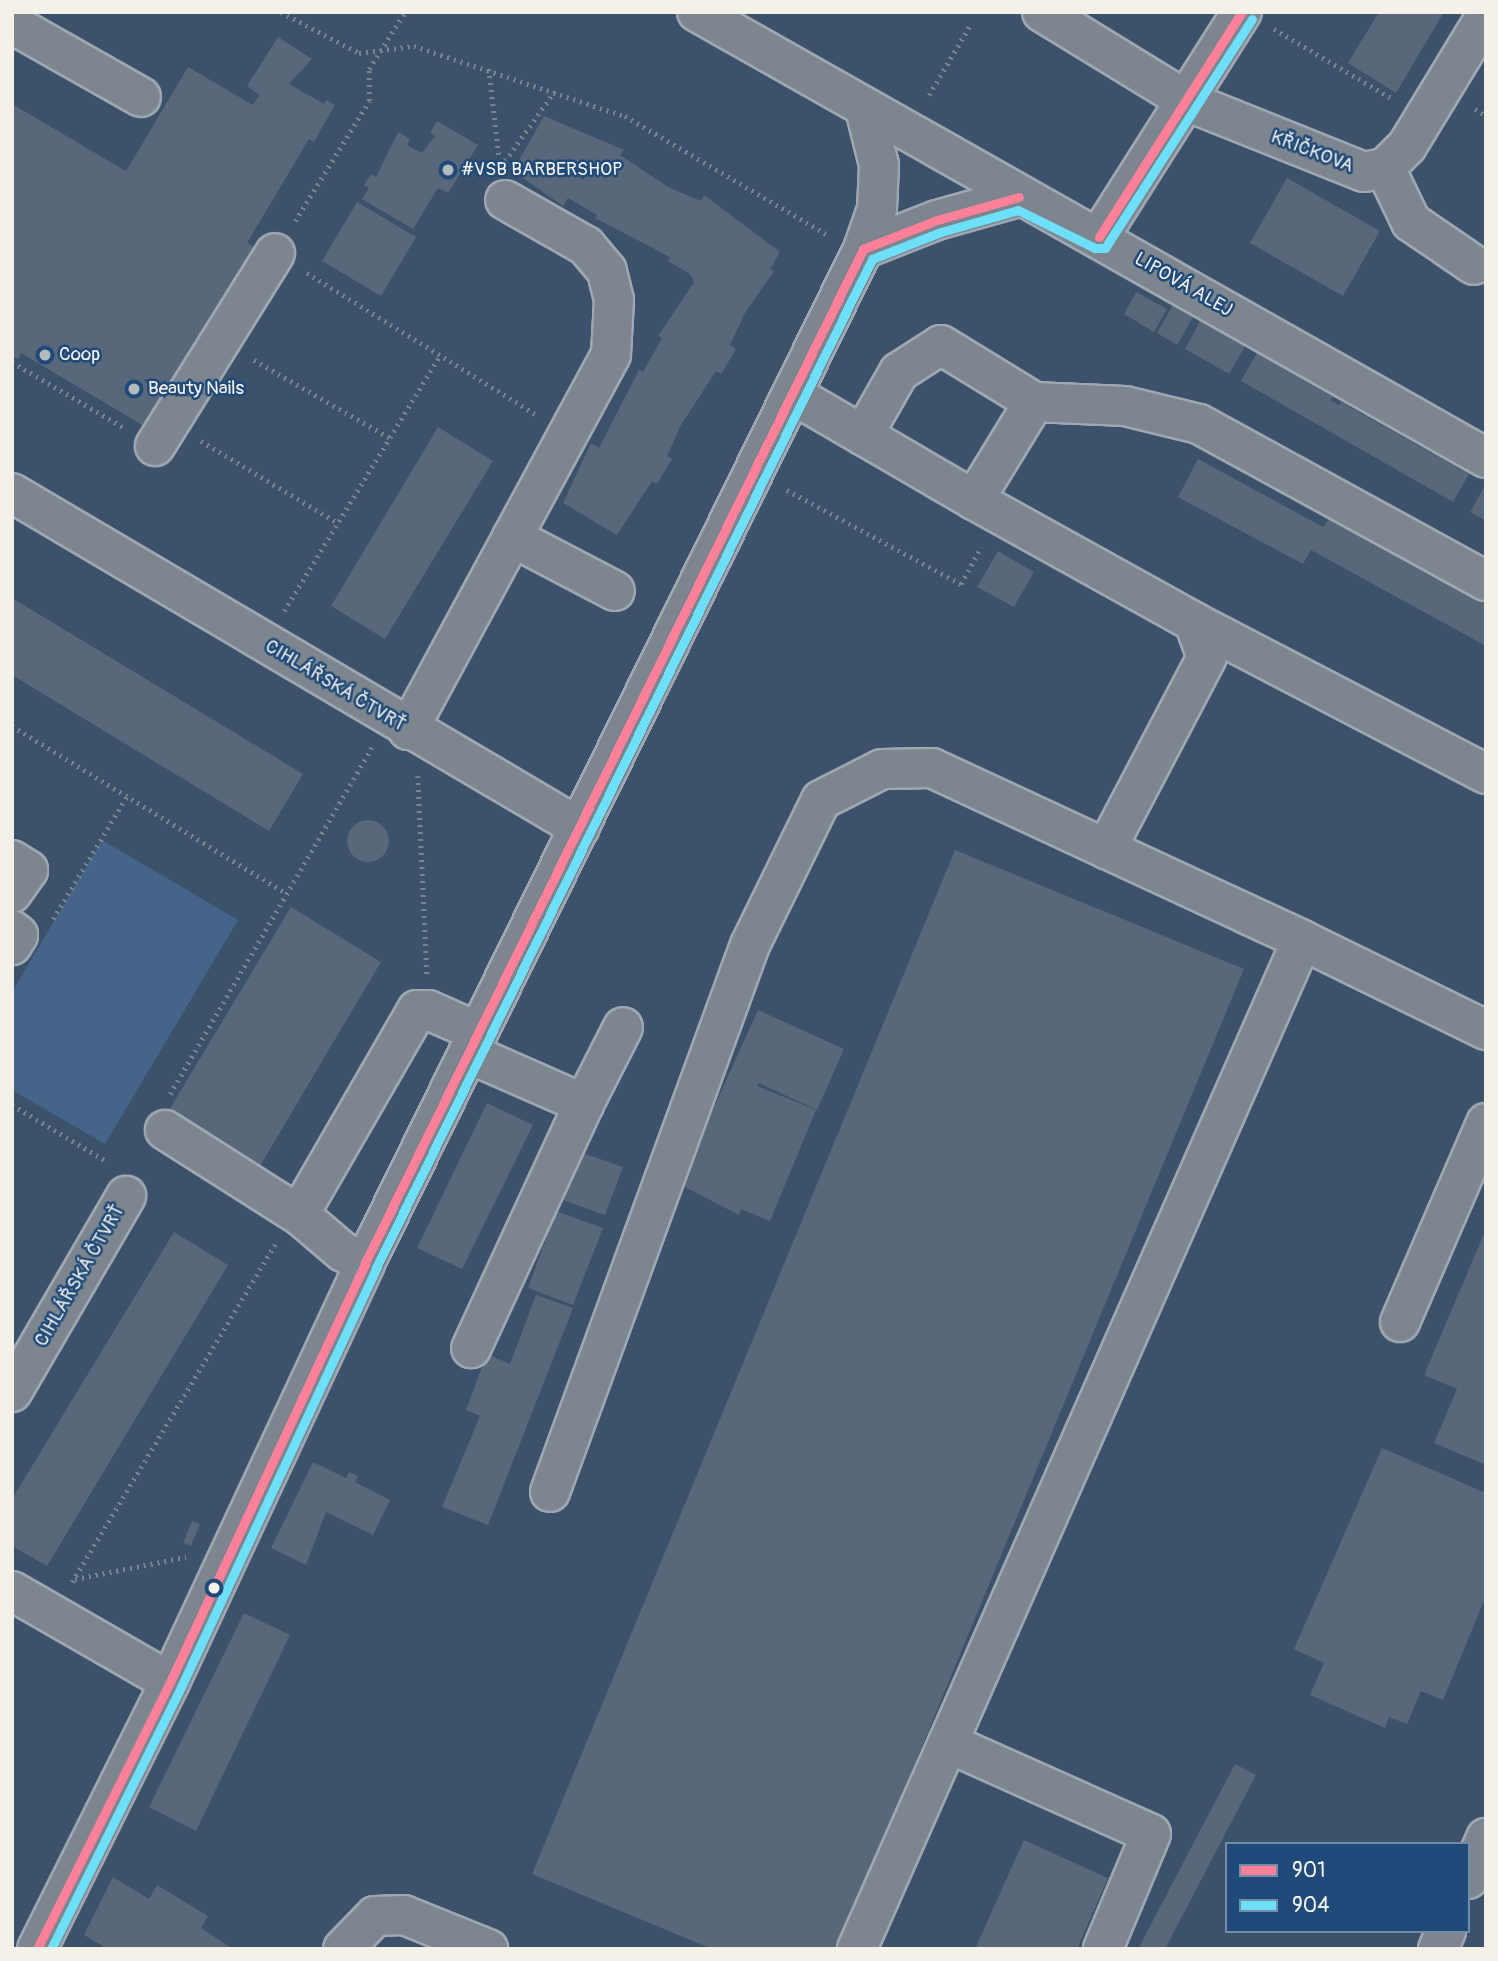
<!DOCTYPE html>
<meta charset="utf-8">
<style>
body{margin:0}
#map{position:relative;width:1498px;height:1961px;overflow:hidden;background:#3c526a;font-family:Pangolin,sans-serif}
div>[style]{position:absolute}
.green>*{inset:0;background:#446589}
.building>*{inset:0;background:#586779}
.round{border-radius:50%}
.path>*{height:4.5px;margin-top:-2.25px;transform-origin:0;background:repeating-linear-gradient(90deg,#79848f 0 2px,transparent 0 7px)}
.roads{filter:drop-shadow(2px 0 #9fa8b2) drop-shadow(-2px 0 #9fa8b2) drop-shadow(0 2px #9fa8b2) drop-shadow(0 -2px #9fa8b2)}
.minor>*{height:38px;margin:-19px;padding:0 19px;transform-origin:19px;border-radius:19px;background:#7d868e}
.bus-1>*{height:9px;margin:-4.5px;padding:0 4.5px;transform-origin:4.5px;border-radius:4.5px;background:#ff8098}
.bus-2>*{height:9px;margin:-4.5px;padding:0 4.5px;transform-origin:4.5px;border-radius:4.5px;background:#6ddff8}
.dots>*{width:19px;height:19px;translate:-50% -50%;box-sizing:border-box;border:4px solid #1f4a7a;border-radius:50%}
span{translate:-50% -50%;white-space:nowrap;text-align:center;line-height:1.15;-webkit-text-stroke:5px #1f4a7a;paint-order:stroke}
.street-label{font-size:19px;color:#f4f1e8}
.poi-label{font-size:19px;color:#f4f1e8}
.left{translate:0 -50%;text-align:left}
.frame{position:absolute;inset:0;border:14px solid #f4f1e8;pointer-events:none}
.legend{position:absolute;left:1225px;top:1842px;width:245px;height:91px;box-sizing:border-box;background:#1f4a7a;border:2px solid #748da6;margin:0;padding:9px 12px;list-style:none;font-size:21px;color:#f4f1e8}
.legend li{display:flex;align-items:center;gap:14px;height:35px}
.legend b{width:35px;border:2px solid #748da6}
</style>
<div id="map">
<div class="green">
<div style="clip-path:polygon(102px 840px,238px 920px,105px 1144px,12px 1090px,12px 992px)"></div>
</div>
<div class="building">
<div style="clip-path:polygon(1379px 12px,1444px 12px,1396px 93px,1348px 63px)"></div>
<div style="clip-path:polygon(278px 37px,312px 59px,289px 84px,324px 104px,326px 100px,335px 105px,314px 142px,309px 139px,247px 243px,256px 248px,149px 429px,21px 353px,18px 359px,12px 356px,12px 104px,126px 171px,188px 67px,253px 105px,259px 95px,247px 86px)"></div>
<div style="clip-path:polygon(544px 116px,624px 150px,620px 155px,668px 187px,701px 201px,704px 195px,780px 252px,770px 269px,774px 271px,745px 313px,730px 345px,736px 349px,721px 374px,716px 371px,681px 425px,667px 456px,672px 459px,657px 484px,652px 481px,617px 535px,563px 503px,591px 443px,599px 448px,639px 370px,643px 372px,662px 338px,658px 336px,694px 282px,690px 274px,668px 261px,670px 257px,595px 218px,597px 215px,568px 198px,563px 206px,513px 171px)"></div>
<div style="clip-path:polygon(437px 121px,478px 145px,448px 193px,438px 188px,413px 229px,362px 199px,369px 188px,364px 185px,371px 174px,376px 177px,398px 132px,410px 139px,407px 145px,422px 153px,435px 136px,430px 133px)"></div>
<div style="clip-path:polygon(1287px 178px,1380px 231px,1343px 296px,1250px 243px)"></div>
<div style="clip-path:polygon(357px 202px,416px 237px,381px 296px,322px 261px)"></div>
<div style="clip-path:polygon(1136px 292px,1167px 309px,1154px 332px,1124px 314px)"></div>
<div style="clip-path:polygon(1173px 305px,1193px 317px,1177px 345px,1157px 333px)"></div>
<div style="clip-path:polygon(1200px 321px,1245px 346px,1229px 374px,1185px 349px)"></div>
<div style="clip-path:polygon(1257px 353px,1333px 397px,1330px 400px,1339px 405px,1341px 402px,1469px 474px,1453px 502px,1241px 381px)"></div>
<div style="clip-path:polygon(438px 427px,493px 461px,385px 639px,331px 606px)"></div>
<div style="clip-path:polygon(1198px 459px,1323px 527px,1330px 518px,1486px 603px,1486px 646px,1311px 550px,1303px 564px,1178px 497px)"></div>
<div style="clip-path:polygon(1486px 484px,1486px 521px,1470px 512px)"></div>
<div style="clip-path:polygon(998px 551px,1034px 572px,1014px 607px,977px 587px)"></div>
<div style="clip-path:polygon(12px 598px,303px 774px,269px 831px,12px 675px)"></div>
<div class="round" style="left:347px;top:820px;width:42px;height:42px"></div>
<div style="clip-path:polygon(955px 850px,1244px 969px,838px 1949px,712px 1949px,532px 1874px)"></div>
<div style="clip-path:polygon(291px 907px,381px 962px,257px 1171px,166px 1115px)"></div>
<div style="clip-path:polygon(758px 1010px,844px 1049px,817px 1110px,759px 1083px,757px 1086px,816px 1110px,770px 1221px,741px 1209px,739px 1215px,679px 1184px)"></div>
<div style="clip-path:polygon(487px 1103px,533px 1125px,462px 1269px,417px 1248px)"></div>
<div style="clip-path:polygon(580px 1152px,623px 1167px,605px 1215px,563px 1200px)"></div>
<div style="clip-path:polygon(556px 1211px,603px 1228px,573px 1305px,528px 1288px)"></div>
<div style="clip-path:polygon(1486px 1229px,1486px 1465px,1434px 1443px,1457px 1389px,1424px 1375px)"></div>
<div style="clip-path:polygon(174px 1232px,228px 1265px,47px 1566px,12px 1546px,12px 1499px)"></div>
<div style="clip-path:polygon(536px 1295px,573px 1308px,488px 1525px,442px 1507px,480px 1416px,466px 1410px,487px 1354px,510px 1364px)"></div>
<div style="clip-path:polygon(1382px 1448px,1486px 1493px,1486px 1596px,1443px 1700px,1421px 1691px,1407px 1724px,1389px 1717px,1385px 1728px,1310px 1695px,1324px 1663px,1294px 1649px)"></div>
<div style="clip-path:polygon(313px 1462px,346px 1478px,349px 1472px,358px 1476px,355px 1482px,390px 1500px,373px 1535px,326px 1512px,306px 1565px,271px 1548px)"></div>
<div style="clip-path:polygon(192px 1521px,200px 1524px,191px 1546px,183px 1543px)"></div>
<div style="clip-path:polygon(244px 1613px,290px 1635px,196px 1831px,149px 1807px)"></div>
<div style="clip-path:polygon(1235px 1764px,1256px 1775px,1165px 1949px,1138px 1949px)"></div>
<div style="clip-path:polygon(1024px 1840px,1108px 1878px,1077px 1949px,975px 1949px)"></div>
<div style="clip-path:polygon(113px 1877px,149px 1899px,157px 1885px,208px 1916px,201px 1928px,233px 1949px,108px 1949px,84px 1935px)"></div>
</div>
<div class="path">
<div style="left:281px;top:12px;width:88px;rotate:27.7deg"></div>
<div style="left:359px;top:53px;width:55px;rotate:-7.3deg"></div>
<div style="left:414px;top:46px;width:222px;rotate:18.4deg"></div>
<div style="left:625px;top:116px;width:235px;rotate:30.4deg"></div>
<div style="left:1274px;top:29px;width:138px;rotate:30.5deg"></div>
<div style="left:489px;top:69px;width:96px;rotate:83.4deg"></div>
<div style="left:929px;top:95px;width:79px;rotate:-59.5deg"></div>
<div style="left:1475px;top:109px;width:13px;rotate:32deg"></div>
<div style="left:505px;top:161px;width:85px;rotate:-54.6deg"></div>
<div style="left:295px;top:221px;width:141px;rotate:-58.3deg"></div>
<div style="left:369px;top:101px;width:32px;rotate:-90deg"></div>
<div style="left:369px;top:69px;width:67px;rotate:-57.7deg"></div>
<div style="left:307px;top:273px;width:268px;rotate:31.7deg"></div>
<div style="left:254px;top:360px;width:157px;rotate:29.8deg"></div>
<div style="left:12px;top:362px;width:129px;rotate:30.4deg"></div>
<div style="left:201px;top:441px;width:160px;rotate:30.9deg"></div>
<div style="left:787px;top:490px;width:198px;rotate:28.4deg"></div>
<div style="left:961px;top:584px;width:42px;rotate:-61.6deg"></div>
<div style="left:284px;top:611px;width:300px;rotate:-58.6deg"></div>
<div style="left:12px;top:726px;width:321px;rotate:31.4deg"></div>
<div style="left:418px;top:776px;width:198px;rotate:87.4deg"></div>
<div style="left:53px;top:919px;width:144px;rotate:-59deg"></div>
<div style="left:170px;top:1094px;width:402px;rotate:-59.8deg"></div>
<div style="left:12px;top:1105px;width:112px;rotate:30.7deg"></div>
<div style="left:75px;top:1579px;width:113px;rotate:-11.2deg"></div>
<div style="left:72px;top:1582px;width:394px;rotate:-59deg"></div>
</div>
<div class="roads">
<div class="minor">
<div style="left:697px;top:12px;width:906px;rotate:29.48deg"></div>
<div style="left:1042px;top:12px;width:172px;rotate:31.5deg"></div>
<div style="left:1189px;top:102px;width:188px;rotate:21.8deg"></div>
<div style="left:1364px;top:172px;width:21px;rotate:-11deg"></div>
<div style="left:1385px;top:168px;width:31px;rotate:-45deg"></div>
<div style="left:1407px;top:146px;width:152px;rotate:-58.7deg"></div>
<div style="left:12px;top:24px;width:148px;rotate:29.5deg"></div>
<div style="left:1385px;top:168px;width:60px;rotate:64.3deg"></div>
<div style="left:1411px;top:222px;width:76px;rotate:34.3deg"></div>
<div style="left:1099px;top:237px;width:267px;rotate:-57.6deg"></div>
<div style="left:863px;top:249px;width:79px;rotate:-21.4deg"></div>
<div style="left:937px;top:220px;width:85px;rotate:-15.7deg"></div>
<div style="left:792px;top:394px;width:211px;rotate:30.2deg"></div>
<div style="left:974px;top:500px;width:115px;rotate:-58.5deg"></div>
<div style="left:1034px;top:402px;width:109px;rotate:-148.5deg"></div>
<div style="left:941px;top:345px;width:50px;rotate:147.3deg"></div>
<div style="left:899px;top:372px;width:73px;rotate:119.7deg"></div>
<div style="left:1034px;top:402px;width:91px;rotate:2.5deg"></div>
<div style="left:1125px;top:406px;width:76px;rotate:13.7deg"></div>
<div style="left:1199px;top:424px;width:327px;rotate:28.7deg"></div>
<div style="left:155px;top:446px;width:227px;rotate:-58.1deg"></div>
<div style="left:12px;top:493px;width:659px;rotate:30.53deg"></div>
<div style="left:974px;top:500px;width:252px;rotate:29deg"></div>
<div style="left:1194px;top:622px;width:37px;rotate:70deg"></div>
<div style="left:1207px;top:657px;width:217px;rotate:117.7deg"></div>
<div style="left:512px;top:537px;width:116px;rotate:27.7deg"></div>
<div style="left:1194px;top:622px;width:329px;rotate:27.5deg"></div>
<div style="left:408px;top:730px;width:427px;rotate:-61.6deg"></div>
<div style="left:611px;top:354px;width:54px;rotate:-86.8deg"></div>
<div style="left:614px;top:300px;width:30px;rotate:-104deg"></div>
<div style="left:607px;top:271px;width:33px;rotate:-130deg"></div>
<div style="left:586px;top:246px;width:93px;rotate:-150.4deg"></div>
<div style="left:12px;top:860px;width:19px;rotate:32deg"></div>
<div style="left:28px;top:870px;width:28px;rotate:125deg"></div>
<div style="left:12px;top:930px;width:8px;rotate:40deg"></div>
<div style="left:18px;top:935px;width:12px;rotate:121deg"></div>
<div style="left:1302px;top:940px;width:205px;rotate:26.1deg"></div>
<div style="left:468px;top:1053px;width:127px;rotate:23.7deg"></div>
<div style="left:584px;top:1104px;width:269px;rotate:114.8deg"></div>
<div style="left:584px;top:1104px;width:86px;rotate:-63.1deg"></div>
<div style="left:165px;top:1130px;width:162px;rotate:32.4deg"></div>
<div style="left:365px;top:1263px;width:25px;rotate:-153deg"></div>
<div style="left:343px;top:1252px;width:54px;rotate:-139.5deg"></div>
<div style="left:302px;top:1217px;width:13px;rotate:-77deg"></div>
<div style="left:305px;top:1204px;width:224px;rotate:-60deg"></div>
<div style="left:417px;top:1010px;width:11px"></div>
<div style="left:428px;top:1010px;width:55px;rotate:23.7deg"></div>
<div style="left:1400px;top:1322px;width:217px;rotate:-66.6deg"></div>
<div style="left:12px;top:1392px;width:227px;rotate:-59.8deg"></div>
<div style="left:550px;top:1492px;width:582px;rotate:-69.92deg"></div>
<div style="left:750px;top:945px;width:161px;rotate:-63.9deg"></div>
<div style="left:821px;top:800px;width:68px;rotate:-26.9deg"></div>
<div style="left:882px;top:769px;width:50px;rotate:-1.1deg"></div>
<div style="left:932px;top:768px;width:408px;rotate:24.9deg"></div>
<div style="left:1302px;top:940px;width:1103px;rotate:113.8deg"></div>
<div style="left:12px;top:1591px;width:182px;rotate:29.9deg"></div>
<div style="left:948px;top:1743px;width:222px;rotate:24.1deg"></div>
<div style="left:1151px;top:1834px;width:125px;rotate:112.7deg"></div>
<div style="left:1468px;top:1879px;width:45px;rotate:-66.3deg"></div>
<div style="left:37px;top:1949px;width:298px;rotate:-63.5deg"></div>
<div style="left:170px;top:1682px;width:462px;rotate:-65deg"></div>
<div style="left:365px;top:1263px;width:1130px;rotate:-63.84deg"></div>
<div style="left:863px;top:249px;width:42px;rotate:-70.7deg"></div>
<div style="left:877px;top:209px;width:44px;rotate:-87.4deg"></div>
<div style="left:879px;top:165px;width:58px;rotate:-104deg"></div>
<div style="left:343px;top:1949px;width:46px;rotate:-45.9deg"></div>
<div style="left:375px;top:1916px;width:29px;rotate:-2deg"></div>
<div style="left:404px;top:1915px;width:91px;rotate:22deg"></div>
<div style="left:1438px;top:1949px;width:20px;rotate:-66deg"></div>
</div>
</div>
<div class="bus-1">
<div style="left:1099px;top:237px;width:267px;rotate:-57.6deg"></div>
<div style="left:37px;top:1949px;width:298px;rotate:-63.5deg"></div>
<div style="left:170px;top:1682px;width:462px;rotate:-65deg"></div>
<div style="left:365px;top:1263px;width:1130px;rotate:-63.84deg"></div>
<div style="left:863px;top:249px;width:79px;rotate:-21.4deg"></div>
<div style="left:937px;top:220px;width:85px;rotate:-15.7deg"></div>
</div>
<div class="bus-2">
<div style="left:51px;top:1949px;width:292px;rotate:-63.6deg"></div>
<div style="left:181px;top:1687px;width:462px;rotate:-65deg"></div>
<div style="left:376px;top:1268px;width:1124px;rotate:-63.82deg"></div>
<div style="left:872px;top:259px;width:74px;rotate:-21.4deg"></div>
<div style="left:941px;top:232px;width:80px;rotate:-15.9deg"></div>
<div style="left:1018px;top:210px;width:86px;rotate:26.3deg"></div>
<div style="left:1095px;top:248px;width:10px"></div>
<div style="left:1105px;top:248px;width:272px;rotate:-57.3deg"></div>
</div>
<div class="dots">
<div style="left:448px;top:170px;background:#b4b9bc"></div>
<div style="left:45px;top:355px;background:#b4b9bc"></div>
<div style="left:134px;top:389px;background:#b4b9bc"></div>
<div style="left:214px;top:1588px;background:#f4f1e8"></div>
</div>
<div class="street-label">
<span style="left:1312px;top:152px;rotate:21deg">KŘIČKOVA</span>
<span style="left:1183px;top:285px;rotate:30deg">LIPOVÁ ALEJ</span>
<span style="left:335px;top:686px;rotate:31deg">CIHLÁŘSKÁ ČTVRŤ</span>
<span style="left:80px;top:1276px;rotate:-60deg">CIHLÁŘSKÁ ČTVRŤ</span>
</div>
<div class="poi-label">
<span class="left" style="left:462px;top:170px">#VSB BARBERSHOP</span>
<span class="left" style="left:59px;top:355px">Coop</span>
<span class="left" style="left:148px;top:389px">Beauty Nails</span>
</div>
<div class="frame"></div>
<ul class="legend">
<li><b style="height:9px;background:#ff8098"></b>901</li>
<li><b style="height:9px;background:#6ddff8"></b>904</li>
</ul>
</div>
